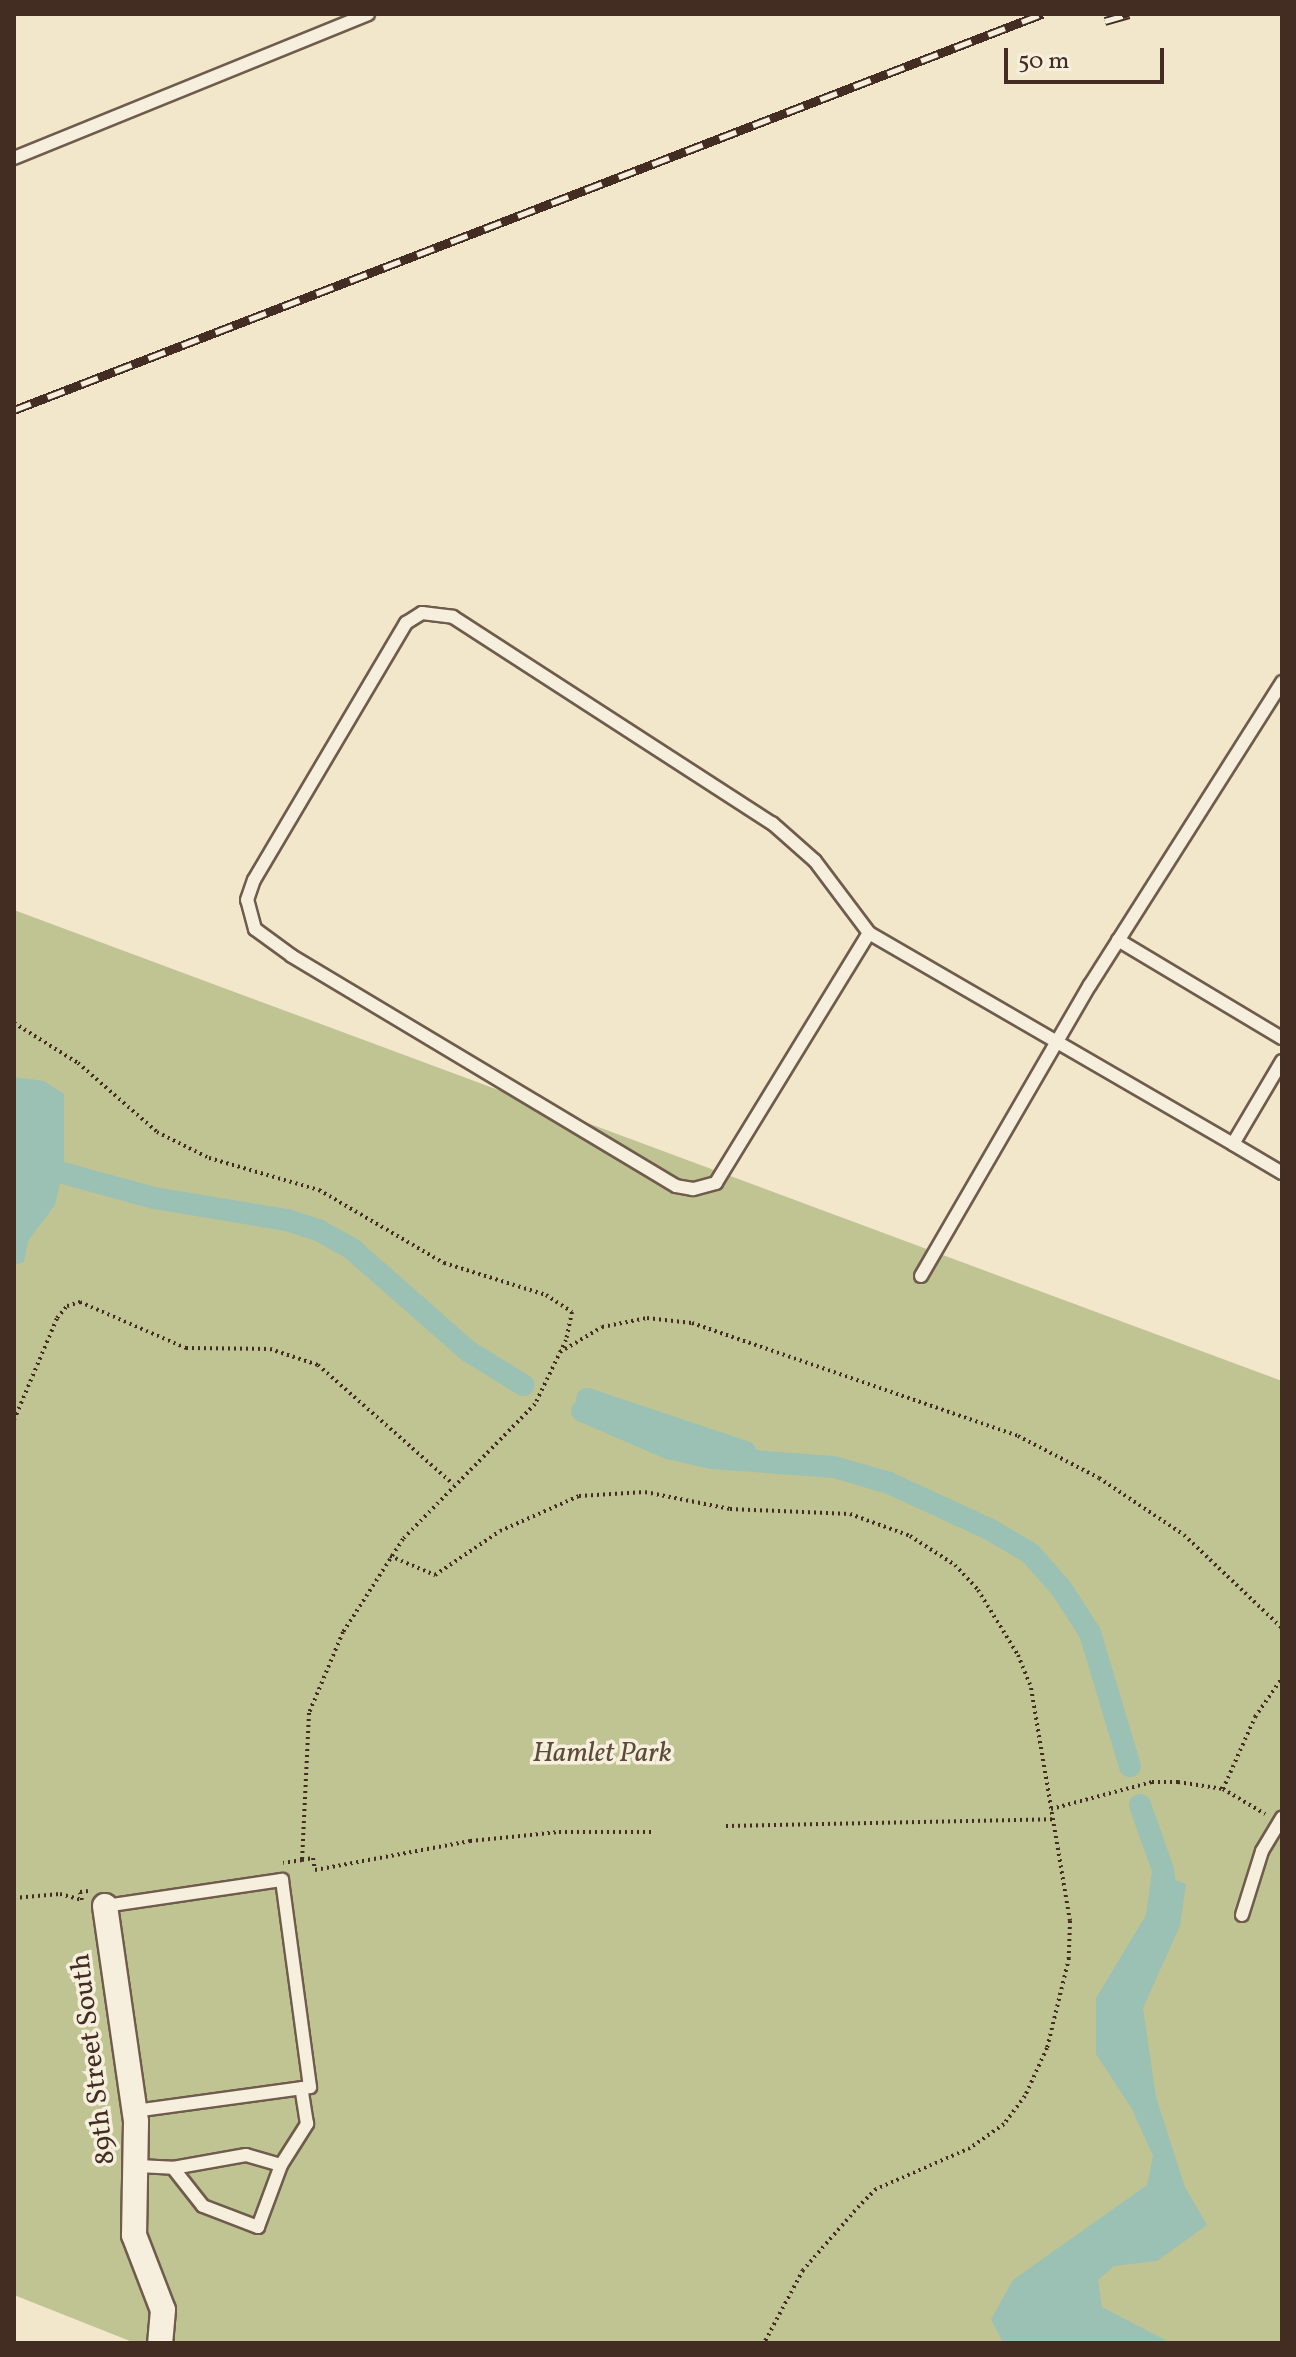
<!DOCTYPE html>
<style>
body{margin:0}
#map{position:relative;width:1296px;height:2357px;overflow:hidden;background:#f2e7cb;font-family:Vollkorn,serif}
div>[style]{position:absolute}
.green>*{inset:0;background:#c0c493}
.water>*{inset:0;background:#9bc0b4}
.canal>*{height:22px;margin:-11px;padding:0 11px;transform-origin:11px;border-radius:11px;background:#9bc0b4}
.path>*{height:4px;margin-top:-2px;transform-origin:0;background:repeating-linear-gradient(90deg,#432d22 0 2px,transparent 0 6px)}
.roads{filter:drop-shadow(2px 0 #6f5c4c) drop-shadow(-2px 0 #6f5c4c) drop-shadow(0 2px #6f5c4c) drop-shadow(0 -2px #6f5c4c)}
.service>*{height:12px;margin:-6px;padding:0 6px;transform-origin:6px;border-radius:6px;background:#f7efdd}
.minor>*{height:24px;margin:-12px;padding:0 12px;transform-origin:12px;border-radius:12px;background:#f7efdd}
.rail>*{height:9px;margin-top:-4.5px;transform-origin:0;background:repeating-linear-gradient(90deg,#f7efdd 0 18px,#432d22 0 36px);box-sizing:border-box;border-block:2px solid #432d22}
span{translate:-50% -50%;white-space:nowrap;text-align:center;line-height:1.15;-webkit-text-stroke:7px #f7efdd;paint-order:stroke}
.park-label{font-size:28px;color:#5c4b39;font-style:italic}
.street-label{font-size:28px;color:#432d22}
.frame{position:absolute;inset:0;border:16px solid #432d22;pointer-events:none}
.scale{position:absolute;left:1004px;top:48px;width:160px;height:36px;box-sizing:border-box;border:4px solid #432d22;border-top:0;padding-left:10px;font-size:24px;line-height:28px;white-space:nowrap;color:#432d22;-webkit-text-stroke:6px #f7efdd;paint-order:stroke}
</style>
<div id="map">
<div class="green">
<div style="clip-path:polygon(14px 910px,1282px 1381px,1282px 2343px,135px 2343px,14px 2295px)"></div>
</div>
<div class="water">
<div style="clip-path:polygon(14px 1077px,44px 1081px,64px 1094px,64px 1167px,55px 1205px,28px 1241px,24px 1262px,14px 1265px)"></div>
<div style="clip-path:polygon(1152px 1871px,1186px 1884px,1180px 1926px,1143px 2008px,1156px 2097px,1185px 2187px,1207px 2225px,1157px 2261px,1114px 2266px,1098px 2280px,1102px 2307px,1171px 2343px,1003px 2343px,991px 2319px,1013px 2280px,1147px 2185px,1153px 2156px,1132px 2109px,1096px 2054px,1096px 1998px,1146px 1915px)"></div>
</div>
<div class="canal">
<div style="left:63px;top:1173px;width:94px;rotate:15.4deg"></div>
<div style="left:154px;top:1198px;width:135px;rotate:9.4deg"></div>
<div style="left:287px;top:1220px;width:33px;rotate:18deg"></div>
<div style="left:318px;top:1230px;width:39px;rotate:29deg"></div>
<div style="left:352px;top:1249px;width:154px;rotate:41.3deg"></div>
<div style="left:468px;top:1351px;width:65px;rotate:31.7deg"></div>
<div style="left:587px;top:1399px;width:167px;rotate:18.5deg"></div>
<div style="left:582px;top:1411px;width:94px;rotate:23.3deg"></div>
<div style="left:668px;top:1448px;width:45px;rotate:12.8deg"></div>
<div style="left:712px;top:1458px;width:122px;rotate:4.2deg"></div>
<div style="left:834px;top:1467px;width:57px;rotate:16.2deg"></div>
<div style="left:889px;top:1483px;width:110px;rotate:24.7deg"></div>
<div style="left:989px;top:1529px;width:48px;rotate:30.3deg"></div>
<div style="left:1030px;top:1553px;width:47px;rotate:48.5deg"></div>
<div style="left:1061px;top:1588px;width:54px;rotate:57.2deg"></div>
<div style="left:1090px;top:1633px;width:139px;rotate:73.3deg"></div>
<div style="left:1140px;top:1805px;width:69px;rotate:70.5deg"></div>
<div style="left:1163px;top:1870px;width:25px;rotate:83deg"></div>
</div>
<div class="path">
<div style="left:14px;top:1023px;width:75px;rotate:32deg"></div>
<div style="left:78px;top:1063px;width:105px;rotate:41.1deg"></div>
<div style="left:157px;top:1132px;width:58px;rotate:26.6deg"></div>
<div style="left:209px;top:1158px;width:115px;rotate:16.2deg"></div>
<div style="left:319px;top:1190px;width:145px;rotate:30.3deg"></div>
<div style="left:444px;top:1263px;width:107px;rotate:17.4deg"></div>
<div style="left:546px;top:1295px;width:31px;rotate:33deg"></div>
<div style="left:572px;top:1312px;width:29px;rotate:102deg"></div>
<div style="left:566px;top:1340px;width:71px;rotate:115.8deg"></div>
<div style="left:535px;top:1404px;width:189px;rotate:134.4deg"></div>
<div style="left:403px;top:1539px;width:111px;rotate:122.8deg"></div>
<div style="left:343px;top:1632px;width:88px;rotate:112.8deg"></div>
<div style="left:309px;top:1713px;width:147px;rotate:92.7deg"></div>
<div style="left:302px;top:1860px;width:19px;rotate:171deg"></div>
<div style="left:560px;top:1352px;width:49px;rotate:-30.8deg"></div>
<div style="left:602px;top:1327px;width:46px;rotate:-11.3deg"></div>
<div style="left:647px;top:1318px;width:45px;rotate:6.3deg"></div>
<div style="left:692px;top:1323px;width:345px;rotate:19.1deg"></div>
<div style="left:1018px;top:1436px;width:91px;rotate:27.4deg"></div>
<div style="left:1099px;top:1478px;width:102px;rotate:33.8deg"></div>
<div style="left:1184px;top:1535px;width:135px;rotate:43.5deg"></div>
<div style="left:14px;top:1420px;width:111px;rotate:-67.1deg"></div>
<div style="left:57px;top:1318px;width:16px;rotate:-50deg"></div>
<div style="left:67px;top:1306px;width:14px;rotate:-17deg"></div>
<div style="left:80px;top:1302px;width:116px;rotate:23.5deg"></div>
<div style="left:186px;top:1348px;width:84px;rotate:0.7deg"></div>
<div style="left:270px;top:1349px;width:51px;rotate:18.4deg"></div>
<div style="left:318px;top:1365px;width:180px;rotate:41.4deg"></div>
<div style="left:390px;top:1556px;width:49px;rotate:22.9deg"></div>
<div style="left:435px;top:1575px;width:78px;rotate:-34.1deg"></div>
<div style="left:500px;top:1531px;width:86px;rotate:-23.9deg"></div>
<div style="left:579px;top:1496px;width:66px;rotate:-3.5deg"></div>
<div style="left:645px;top:1492px;width:87px;rotate:11.3deg"></div>
<div style="left:730px;top:1509px;width:120px;rotate:2.4deg"></div>
<div style="left:850px;top:1514px;width:64px;rotate:20.1deg"></div>
<div style="left:910px;top:1536px;width:54px;rotate:32.8deg"></div>
<div style="left:955px;top:1565px;width:34px;rotate:47deg"></div>
<div style="left:978px;top:1590px;width:76px;rotate:58.4deg"></div>
<div style="left:1018px;top:1655px;width:35px;rotate:68deg"></div>
<div style="left:1031px;top:1688px;width:236px;rotate:80.5deg"></div>
<div style="left:1070px;top:1921px;width:37px;rotate:92deg"></div>
<div style="left:1069px;top:1958px;width:93px;rotate:103.7deg"></div>
<div style="left:1047px;top:2048px;width:53px;rotate:114.6deg"></div>
<div style="left:1025px;top:2096px;width:35px;rotate:127deg"></div>
<div style="left:1004px;top:2124px;width:42px;rotate:144.8deg"></div>
<div style="left:970px;top:2148px;width:103px;rotate:156.4deg"></div>
<div style="left:876px;top:2189px;width:24px;rotate:135deg"></div>
<div style="left:859px;top:2206px;width:85px;rotate:131.2deg"></div>
<div style="left:803px;top:2270px;width:83px;rotate:118.1deg"></div>
<div style="left:1223px;top:1789px;width:79px;rotate:-66deg"></div>
<div style="left:1255px;top:1717px;width:47px;rotate:-55.3deg"></div>
<div style="left:1051px;top:1809px;width:105px;rotate:-15deg"></div>
<div style="left:1152px;top:1782px;width:26px"></div>
<div style="left:1178px;top:1782px;width:46px;rotate:8.8deg"></div>
<div style="left:1223px;top:1789px;width:49px;rotate:30.8deg"></div>
<div style="left:726px;top:1826px;width:327px;rotate:-1.2deg"></div>
<div style="left:302px;top:1860px;width:11px;rotate:-10deg"></div>
<div style="left:313px;top:1858px;width:12px;rotate:81deg"></div>
<div style="left:315px;top:1870px;width:158px;rotate:-10.6deg"></div>
<div style="left:470px;top:1841px;width:89px;rotate:-5.8deg"></div>
<div style="left:559px;top:1832px;width:96px"></div>
<div style="left:14px;top:1898px;width:46px;rotate:-5deg"></div>
<div style="left:60px;top:1894px;width:23px;rotate:15deg"></div>
<div style="left:82px;top:1900px;width:8px;rotate:-104deg"></div>
<div style="left:80px;top:1892px;width:8px;rotate:-7deg"></div>
</div>
<div class="roads">
<div class="service">
<div style="left:14px;top:158px;width:382px;rotate:-22.1deg"></div>
<div style="left:869px;top:933px;width:293px;rotate:121.5deg"></div>
<div style="left:716px;top:1183px;width:24px;rotate:165deg"></div>
<div style="left:693px;top:1189px;width:17px;rotate:-170deg"></div>
<div style="left:676px;top:1186px;width:448px;rotate:-149.1deg"></div>
<div style="left:292px;top:956px;width:46px;rotate:-143.9deg"></div>
<div style="left:255px;top:929px;width:30px;rotate:-105deg"></div>
<div style="left:247px;top:900px;width:21px;rotate:-71deg"></div>
<div style="left:254px;top:880px;width:299px;rotate:-59.4deg"></div>
<div style="left:406px;top:623px;width:19px;rotate:-32deg"></div>
<div style="left:422px;top:613px;width:31px;rotate:7deg"></div>
<div style="left:453px;top:617px;width:380px;rotate:32.9deg"></div>
<div style="left:772px;top:823px;width:57px;rotate:41.5deg"></div>
<div style="left:815px;top:861px;width:90px;rotate:53.1deg"></div>
<div style="left:869px;top:933px;width:421px;rotate:30.1deg"></div>
<div style="left:1118px;top:940px;width:191px;rotate:30.9deg"></div>
<div style="left:1282px;top:1061px;width:96px;rotate:120.6deg"></div>
<div style="left:1233px;top:1144px;width:57px;rotate:30.6deg"></div>
<div style="left:921px;top:1276px;width:337px;rotate:-59.9deg"></div>
<div style="left:1090px;top:985px;width:359px;rotate:-57.6deg"></div>
<div style="left:105px;top:1906px;width:179px;rotate:-8.4deg"></div>
<div style="left:282px;top:1880px;width:209px;rotate:82.3deg"></div>
<div style="left:310px;top:2087px;width:178px;rotate:172.2deg"></div>
<div style="left:1242px;top:1915px;width:67px;rotate:-72.6deg"></div>
<div style="left:1262px;top:1851px;width:39px;rotate:-59deg"></div>
<div style="left:138px;top:2166px;width:35px;rotate:3deg"></div>
<div style="left:173px;top:2168px;width:48px;rotate:51.7deg"></div>
<div style="left:203px;top:2206px;width:59px;rotate:20.9deg"></div>
<div style="left:258px;top:2227px;width:66px;rotate:-69.6deg"></div>
<div style="left:281px;top:2165px;width:49px;rotate:-57.6deg"></div>
<div style="left:307px;top:2124px;width:36px;rotate:-99deg"></div>
<div style="left:173px;top:2168px;width:74px;rotate:-10.1deg"></div>
<div style="left:246px;top:2155px;width:36px;rotate:16deg"></div>
</div>
<div class="minor">
<div style="left:105px;top:1906px;width:218px;rotate:81.8deg"></div>
<div style="left:136px;top:2122px;width:113px;rotate:91deg"></div>
<div style="left:134px;top:2235px;width:80px;rotate:68.9deg"></div>
<div style="left:163px;top:2310px;width:33px;rotate:95deg"></div>
</div>
</div>
<div class="rail">
<div style="left:1105px;top:21px;width:25px;rotate:-16deg"></div>
<div style="left:14px;top:410px;width:1102px;rotate:-21.07deg"></div>
</div>
<div class="park-label">
<span style="left:602px;top:1754px">Hamlet Park</span>
</div>
<div class="street-label">
<span style="left:94px;top:2059px;rotate:-97deg">89th Street South</span>
</div>
<div class="frame"></div>
<div class="scale">50 m</div>
</div>
